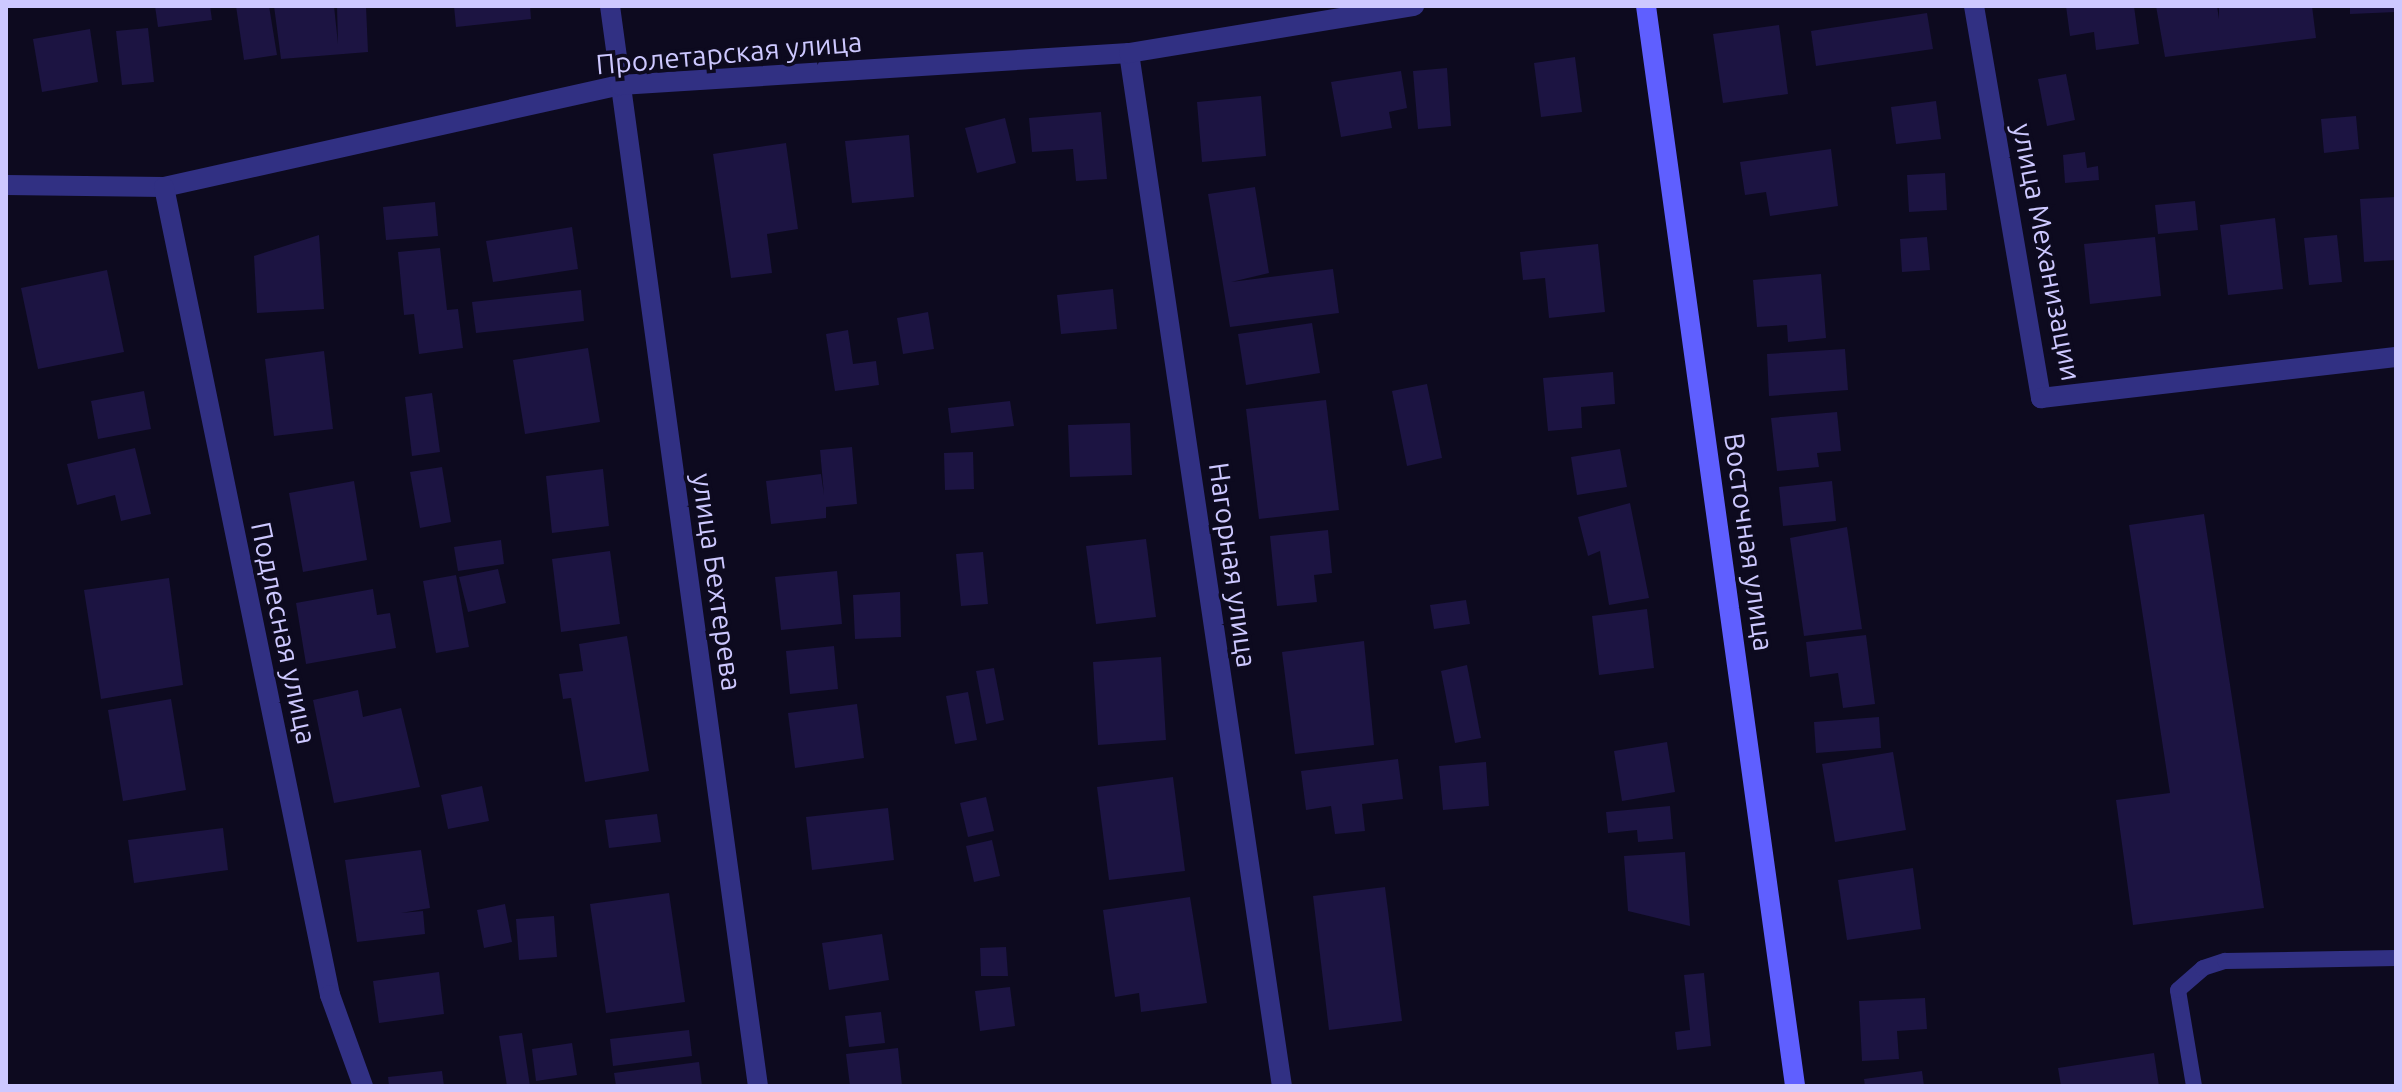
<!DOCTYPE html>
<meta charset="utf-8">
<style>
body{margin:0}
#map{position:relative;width:2402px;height:1092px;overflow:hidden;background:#0d0a1f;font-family:Ubuntu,sans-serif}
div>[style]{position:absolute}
.building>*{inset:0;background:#1c1442}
.lane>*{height:16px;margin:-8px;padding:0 8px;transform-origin:8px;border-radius:8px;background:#313083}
.street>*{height:20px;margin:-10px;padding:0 10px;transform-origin:10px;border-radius:10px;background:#313083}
.secondary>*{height:20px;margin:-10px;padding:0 10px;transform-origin:10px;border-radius:10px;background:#5f5fff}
span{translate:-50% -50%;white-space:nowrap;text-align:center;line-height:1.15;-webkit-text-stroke:7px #0d0a1f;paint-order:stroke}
.street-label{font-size:28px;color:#cdc8ff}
.frame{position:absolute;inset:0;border:8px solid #cdc8ff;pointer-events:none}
</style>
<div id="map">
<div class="building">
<div style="clip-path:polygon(155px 6px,210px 6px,212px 20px,158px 27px)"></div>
<div style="clip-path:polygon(236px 6px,269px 6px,277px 55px,244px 60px)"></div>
<div style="clip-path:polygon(274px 6px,334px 6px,338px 44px,337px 6px,366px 6px,368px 52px,281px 59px)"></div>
<div style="clip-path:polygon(454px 6px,530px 6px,531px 19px,456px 27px)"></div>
<div style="clip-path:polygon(2066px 6px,2134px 6px,2139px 44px,2096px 50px,2094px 32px,2070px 36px)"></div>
<div style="clip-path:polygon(2156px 6px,2217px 6px,2219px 19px,2219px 6px,2312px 6px,2316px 38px,2165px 57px)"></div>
<div style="clip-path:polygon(2350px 6px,2396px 6px,2396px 12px,2350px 14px)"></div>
<div style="clip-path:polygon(1927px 13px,1933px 49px,1816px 66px,1811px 31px)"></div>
<div style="clip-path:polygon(1779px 25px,1788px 94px,1723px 103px,1713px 34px)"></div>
<div style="clip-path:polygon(148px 28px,154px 82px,122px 85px,116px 31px)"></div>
<div style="clip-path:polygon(90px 29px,98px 82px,42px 92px,33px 39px)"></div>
<div style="clip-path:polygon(1575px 57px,1582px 112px,1541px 117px,1534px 63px)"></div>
<div style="clip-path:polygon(1447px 68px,1451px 126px,1418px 129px,1413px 71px)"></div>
<div style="clip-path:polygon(1401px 71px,1407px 108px,1389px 112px,1392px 128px,1341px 137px,1331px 82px)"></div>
<div style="clip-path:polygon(2066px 74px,2075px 120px,2047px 126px,2038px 79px)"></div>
<div style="clip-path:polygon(1261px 96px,1266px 156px,1202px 162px,1197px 102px)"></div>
<div style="clip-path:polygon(1936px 101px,1941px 139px,1896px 144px,1891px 107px)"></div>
<div style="clip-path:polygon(1101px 112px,1107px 179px,1076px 181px,1073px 149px,1032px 152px,1029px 118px)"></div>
<div style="clip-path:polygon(2356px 116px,2359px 149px,2324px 153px,2321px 119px)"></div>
<div style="clip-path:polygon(1005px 118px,1016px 163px,977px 173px,965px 128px)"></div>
<div style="clip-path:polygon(909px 135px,914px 197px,852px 203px,845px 141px)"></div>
<div style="clip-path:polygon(786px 143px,798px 229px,767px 234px,772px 273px,731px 278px,713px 154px)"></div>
<div style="clip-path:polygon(1831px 149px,1838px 206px,1770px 216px,1766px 192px,1745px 195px,1740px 162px)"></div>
<div style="clip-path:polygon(2085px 152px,2087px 168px,2098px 166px,2099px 180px,2065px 183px,2063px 155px)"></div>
<div style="clip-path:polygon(1945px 173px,1947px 210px,1909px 212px,1907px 175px)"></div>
<div style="clip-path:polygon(1255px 187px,1269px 273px,1231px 282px,1333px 269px,1339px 313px,1230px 327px,1208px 194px)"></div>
<div style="clip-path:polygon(2396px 197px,2396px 260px,2364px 262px,2360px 199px)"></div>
<div style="clip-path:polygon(2195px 201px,2198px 230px,2158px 234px,2155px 205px)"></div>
<div style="clip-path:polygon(435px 202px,438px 236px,386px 240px,383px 207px)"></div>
<div style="clip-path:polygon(2275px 218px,2283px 289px,2228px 295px,2220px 225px)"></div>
<div style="clip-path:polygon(572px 227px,578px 269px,493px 282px,486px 241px)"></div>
<div style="clip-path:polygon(319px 235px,324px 309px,257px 313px,254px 256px)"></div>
<div style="clip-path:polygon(2337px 235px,2342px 282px,2309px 285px,2304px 238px)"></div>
<div style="clip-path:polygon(1927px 237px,1930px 270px,1902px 272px,1900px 239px)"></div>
<div style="clip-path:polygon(2155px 237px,2161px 296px,2090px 304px,2084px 244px)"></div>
<div style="clip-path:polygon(1598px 244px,1605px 312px,1549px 318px,1545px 278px,1523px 280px,1520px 252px)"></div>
<div style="clip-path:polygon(440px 248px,447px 310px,458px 309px,463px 348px,419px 354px,414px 314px,404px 315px,398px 252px)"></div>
<div style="clip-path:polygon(107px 270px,124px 352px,38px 369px,21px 288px)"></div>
<div style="clip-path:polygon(1821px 274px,1826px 338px,1788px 342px,1787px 325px,1757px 327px,1753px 280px)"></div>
<div style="clip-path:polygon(1113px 289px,1117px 329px,1061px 334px,1057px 295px)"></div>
<div style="clip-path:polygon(581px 290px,584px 321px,476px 333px,472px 302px)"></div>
<div style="clip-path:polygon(928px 312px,934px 349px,903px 354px,897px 318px)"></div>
<div style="clip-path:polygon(1312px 323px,1320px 373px,1246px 385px,1238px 334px)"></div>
<div style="clip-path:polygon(848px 330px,853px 364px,876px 361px,879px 385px,835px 391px,826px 334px)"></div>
<div style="clip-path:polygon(588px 348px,600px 422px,525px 434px,513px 360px)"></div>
<div style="clip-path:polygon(1845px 349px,1848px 390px,1769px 396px,1767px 354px)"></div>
<div style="clip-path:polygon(324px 351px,333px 429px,274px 436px,265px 359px)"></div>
<div style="clip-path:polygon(1613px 372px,1615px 404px,1581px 407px,1582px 428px,1548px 431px,1543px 378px)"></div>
<div style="clip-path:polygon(1427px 384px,1442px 458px,1407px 466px,1392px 391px)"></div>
<div style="clip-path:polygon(144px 391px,151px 429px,98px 439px,91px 401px)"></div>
<div style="clip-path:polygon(432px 393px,440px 452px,412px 456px,405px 397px)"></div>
<div style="clip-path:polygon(1326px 400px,1339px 510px,1259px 519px,1246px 409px)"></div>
<div style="clip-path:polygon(1010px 401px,1014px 426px,951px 433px,948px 408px)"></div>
<div style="clip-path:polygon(1837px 412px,1841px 451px,1817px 453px,1819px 467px,1777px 471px,1771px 418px)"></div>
<div style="clip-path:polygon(1130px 423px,1132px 475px,1070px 477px,1068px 425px)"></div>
<div style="clip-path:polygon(852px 447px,857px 504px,826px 507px,826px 518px,771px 524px,766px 481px,821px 474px,824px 495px,820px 450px)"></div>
<div style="clip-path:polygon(135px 448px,151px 514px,121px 521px,115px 495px,77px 505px,67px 464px)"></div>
<div style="clip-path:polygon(1620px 449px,1627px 487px,1577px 495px,1571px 457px)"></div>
<div style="clip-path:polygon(973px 452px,974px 489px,945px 490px,944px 453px)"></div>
<div style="clip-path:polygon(442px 467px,451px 522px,420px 528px,410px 472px)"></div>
<div style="clip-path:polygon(603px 469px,609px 526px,552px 533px,546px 476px)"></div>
<div style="clip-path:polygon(354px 481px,367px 560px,303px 572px,289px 493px)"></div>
<div style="clip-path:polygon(1832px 481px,1836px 521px,1783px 526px,1779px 487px)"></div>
<div style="clip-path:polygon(1630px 503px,1649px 598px,1609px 605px,1600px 551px,1588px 556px,1578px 517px)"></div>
<div style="clip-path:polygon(2204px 514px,2264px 908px,2133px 925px,2116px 800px,2170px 793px,2129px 525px)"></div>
<div style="clip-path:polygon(1847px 527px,1862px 629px,1804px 636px,1790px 538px)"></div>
<div style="clip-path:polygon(1328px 530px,1332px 573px,1314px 575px,1317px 602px,1277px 606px,1270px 536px)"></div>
<div style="clip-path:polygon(1146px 539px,1156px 617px,1096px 624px,1086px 546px)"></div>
<div style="clip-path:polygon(501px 540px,504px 564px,458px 571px,454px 547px)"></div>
<div style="clip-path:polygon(610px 551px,620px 624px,561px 632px,552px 559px)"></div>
<div style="clip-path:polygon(983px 552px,988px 604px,961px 606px,956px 554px)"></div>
<div style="clip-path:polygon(498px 569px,506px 603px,468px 612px,459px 577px)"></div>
<div style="clip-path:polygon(837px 571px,842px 624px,781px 630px,775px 577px)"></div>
<div style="clip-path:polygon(456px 575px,469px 647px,436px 653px,423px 581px)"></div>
<div style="clip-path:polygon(169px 578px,183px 685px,101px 699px,84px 590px)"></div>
<div style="clip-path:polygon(373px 589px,377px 615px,390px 613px,396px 648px,306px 664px,296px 603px)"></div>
<div style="clip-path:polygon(900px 592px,901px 637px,855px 639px,853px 595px)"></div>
<div style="clip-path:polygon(1466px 600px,1470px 624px,1434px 629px,1430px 605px)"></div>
<div style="clip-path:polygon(1647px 609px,1654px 668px,1599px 675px,1592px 616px)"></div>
<div style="clip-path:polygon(1866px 635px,1875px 704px,1843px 708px,1838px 673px,1810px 677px,1806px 642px)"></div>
<div style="clip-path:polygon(627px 636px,649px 771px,585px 782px,571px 698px,563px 699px,559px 674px,583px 671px,579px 644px)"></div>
<div style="clip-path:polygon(1364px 641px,1374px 745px,1295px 754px,1282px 652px)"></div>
<div style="clip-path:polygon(834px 646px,838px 689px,790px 694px,786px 651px)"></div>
<div style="clip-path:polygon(1161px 657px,1166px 740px,1098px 745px,1093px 662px)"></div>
<div style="clip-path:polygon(1467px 665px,1481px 738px,1455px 743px,1441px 671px)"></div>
<div style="clip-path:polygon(994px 668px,1004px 720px,986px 724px,976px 671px)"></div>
<div style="clip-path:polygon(358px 690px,363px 717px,401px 708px,420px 787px,334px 803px,313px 700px)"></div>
<div style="clip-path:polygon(968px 692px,977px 740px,955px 744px,946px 696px)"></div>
<div style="clip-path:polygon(171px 699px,186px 790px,123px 801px,108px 710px)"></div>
<div style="clip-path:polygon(857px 704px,864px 758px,795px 768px,788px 713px)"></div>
<div style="clip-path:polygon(1879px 717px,1881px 748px,1816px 753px,1814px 722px)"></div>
<div style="clip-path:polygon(1667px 742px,1675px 792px,1622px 801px,1614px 751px)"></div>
<div style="clip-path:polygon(1893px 752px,1906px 830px,1835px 842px,1822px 764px)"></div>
<div style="clip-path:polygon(1398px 759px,1403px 799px,1362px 804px,1365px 831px,1335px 834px,1331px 806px,1306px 810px,1301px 771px)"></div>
<div style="clip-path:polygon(1486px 762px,1489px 806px,1443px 810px,1439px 766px)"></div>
<div style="clip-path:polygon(1173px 777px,1185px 871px,1109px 880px,1097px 787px)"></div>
<div style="clip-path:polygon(482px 786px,489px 821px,448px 829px,441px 795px)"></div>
<div style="clip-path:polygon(986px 797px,994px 831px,968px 837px,960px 803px)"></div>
<div style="clip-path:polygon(1670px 806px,1673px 839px,1638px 842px,1637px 830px,1608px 833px,1606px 812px)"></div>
<div style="clip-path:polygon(888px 808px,894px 860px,812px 870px,806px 817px)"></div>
<div style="clip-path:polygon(657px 814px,661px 842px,609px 848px,605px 820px)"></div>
<div style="clip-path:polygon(223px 828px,228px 870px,134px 883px,128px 840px)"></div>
<div style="clip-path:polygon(992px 840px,1000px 876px,974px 882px,966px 846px)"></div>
<div style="clip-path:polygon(421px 850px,430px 908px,401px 913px,423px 911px,425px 934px,357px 942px,345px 860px)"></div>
<div style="clip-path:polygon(1685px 852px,1690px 926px,1628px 911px,1624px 856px)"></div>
<div style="clip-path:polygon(1913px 868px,1921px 929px,1847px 940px,1838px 880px)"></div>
<div style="clip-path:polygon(1385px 887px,1402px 1021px,1329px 1030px,1313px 896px)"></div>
<div style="clip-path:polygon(669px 893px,685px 1002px,606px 1013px,590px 904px)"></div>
<div style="clip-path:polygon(1190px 897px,1207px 1003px,1141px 1012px,1139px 993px,1115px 997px,1103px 910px)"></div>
<div style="clip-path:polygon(505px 904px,512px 942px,484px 948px,477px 910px)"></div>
<div style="clip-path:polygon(554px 916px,557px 957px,519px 960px,516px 919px)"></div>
<div style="clip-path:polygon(882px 934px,889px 980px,829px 990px,822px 943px)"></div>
<div style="clip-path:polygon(1006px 947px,1008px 976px,981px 976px,980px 948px)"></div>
<div style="clip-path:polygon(439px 972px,444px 1014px,379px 1023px,373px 981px)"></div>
<div style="clip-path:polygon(1704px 973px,1711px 1046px,1677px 1050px,1675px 1032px,1690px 1030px,1684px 975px)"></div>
<div style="clip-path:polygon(1010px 987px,1015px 1026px,980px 1031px,975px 991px)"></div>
<div style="clip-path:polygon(1925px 998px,1927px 1029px,1897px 1031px,1899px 1059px,1862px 1061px,1859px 1001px)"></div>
<div style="clip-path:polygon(881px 1012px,885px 1043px,849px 1047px,845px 1016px)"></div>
<div style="clip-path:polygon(689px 1030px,692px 1056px,613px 1066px,610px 1039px)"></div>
<div style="clip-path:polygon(522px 1033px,530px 1086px,507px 1086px,499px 1036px)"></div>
<div style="clip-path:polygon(572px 1043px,577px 1075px,536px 1081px,532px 1049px)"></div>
<div style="clip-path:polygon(898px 1048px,902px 1086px,850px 1086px,846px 1054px)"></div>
<div style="clip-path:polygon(2154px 1053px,2159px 1086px,2061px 1086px,2058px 1068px)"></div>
<div style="clip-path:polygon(699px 1062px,702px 1086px,616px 1086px,614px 1073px)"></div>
<div style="clip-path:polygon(442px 1071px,444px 1086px,389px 1086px,388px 1077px)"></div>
<div style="clip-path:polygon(1922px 1071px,1924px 1086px,1865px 1086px,1864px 1079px)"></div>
</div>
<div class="lane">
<div style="left:2194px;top:1086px;width:97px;rotate:-99.5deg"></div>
<div style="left:2178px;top:990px;width:33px;rotate:-41deg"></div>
<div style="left:2203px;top:968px;width:23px;rotate:-18deg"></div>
<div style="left:2225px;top:961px;width:171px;rotate:-1deg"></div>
</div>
<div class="street">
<div style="left:610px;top:6px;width:1090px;rotate:82.2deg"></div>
<div style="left:1974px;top:6px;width:398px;rotate:80.3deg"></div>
<div style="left:2041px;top:398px;width:357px;rotate:-6.6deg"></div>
<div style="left:1129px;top:53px;width:1044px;rotate:81.58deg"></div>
<div style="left:6px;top:185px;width:158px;rotate:0.7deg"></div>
<div style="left:164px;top:187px;width:467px;rotate:-12.6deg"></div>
<div style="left:620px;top:85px;width:510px;rotate:-3.6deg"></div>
<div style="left:1129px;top:53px;width:289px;rotate:-9.4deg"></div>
<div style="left:164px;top:187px;width:825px;rotate:78.39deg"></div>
<div style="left:330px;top:995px;width:97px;rotate:70.1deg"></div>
</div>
<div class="secondary">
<div style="left:1646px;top:6px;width:1090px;rotate:82.14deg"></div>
</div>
<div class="street-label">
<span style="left:729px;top:53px;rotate:-5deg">Пролетарская улица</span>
<span style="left:2047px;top:252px;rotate:79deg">улица Механизации</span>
<span style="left:1749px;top:542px;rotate:82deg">Восточная улица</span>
<span style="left:1233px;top:565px;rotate:82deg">Нагорная улица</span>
<span style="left:717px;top:582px;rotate:82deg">улица Бехтерева</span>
<span style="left:284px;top:633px;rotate:78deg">Подлесная улица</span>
</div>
<div class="frame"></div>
</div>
